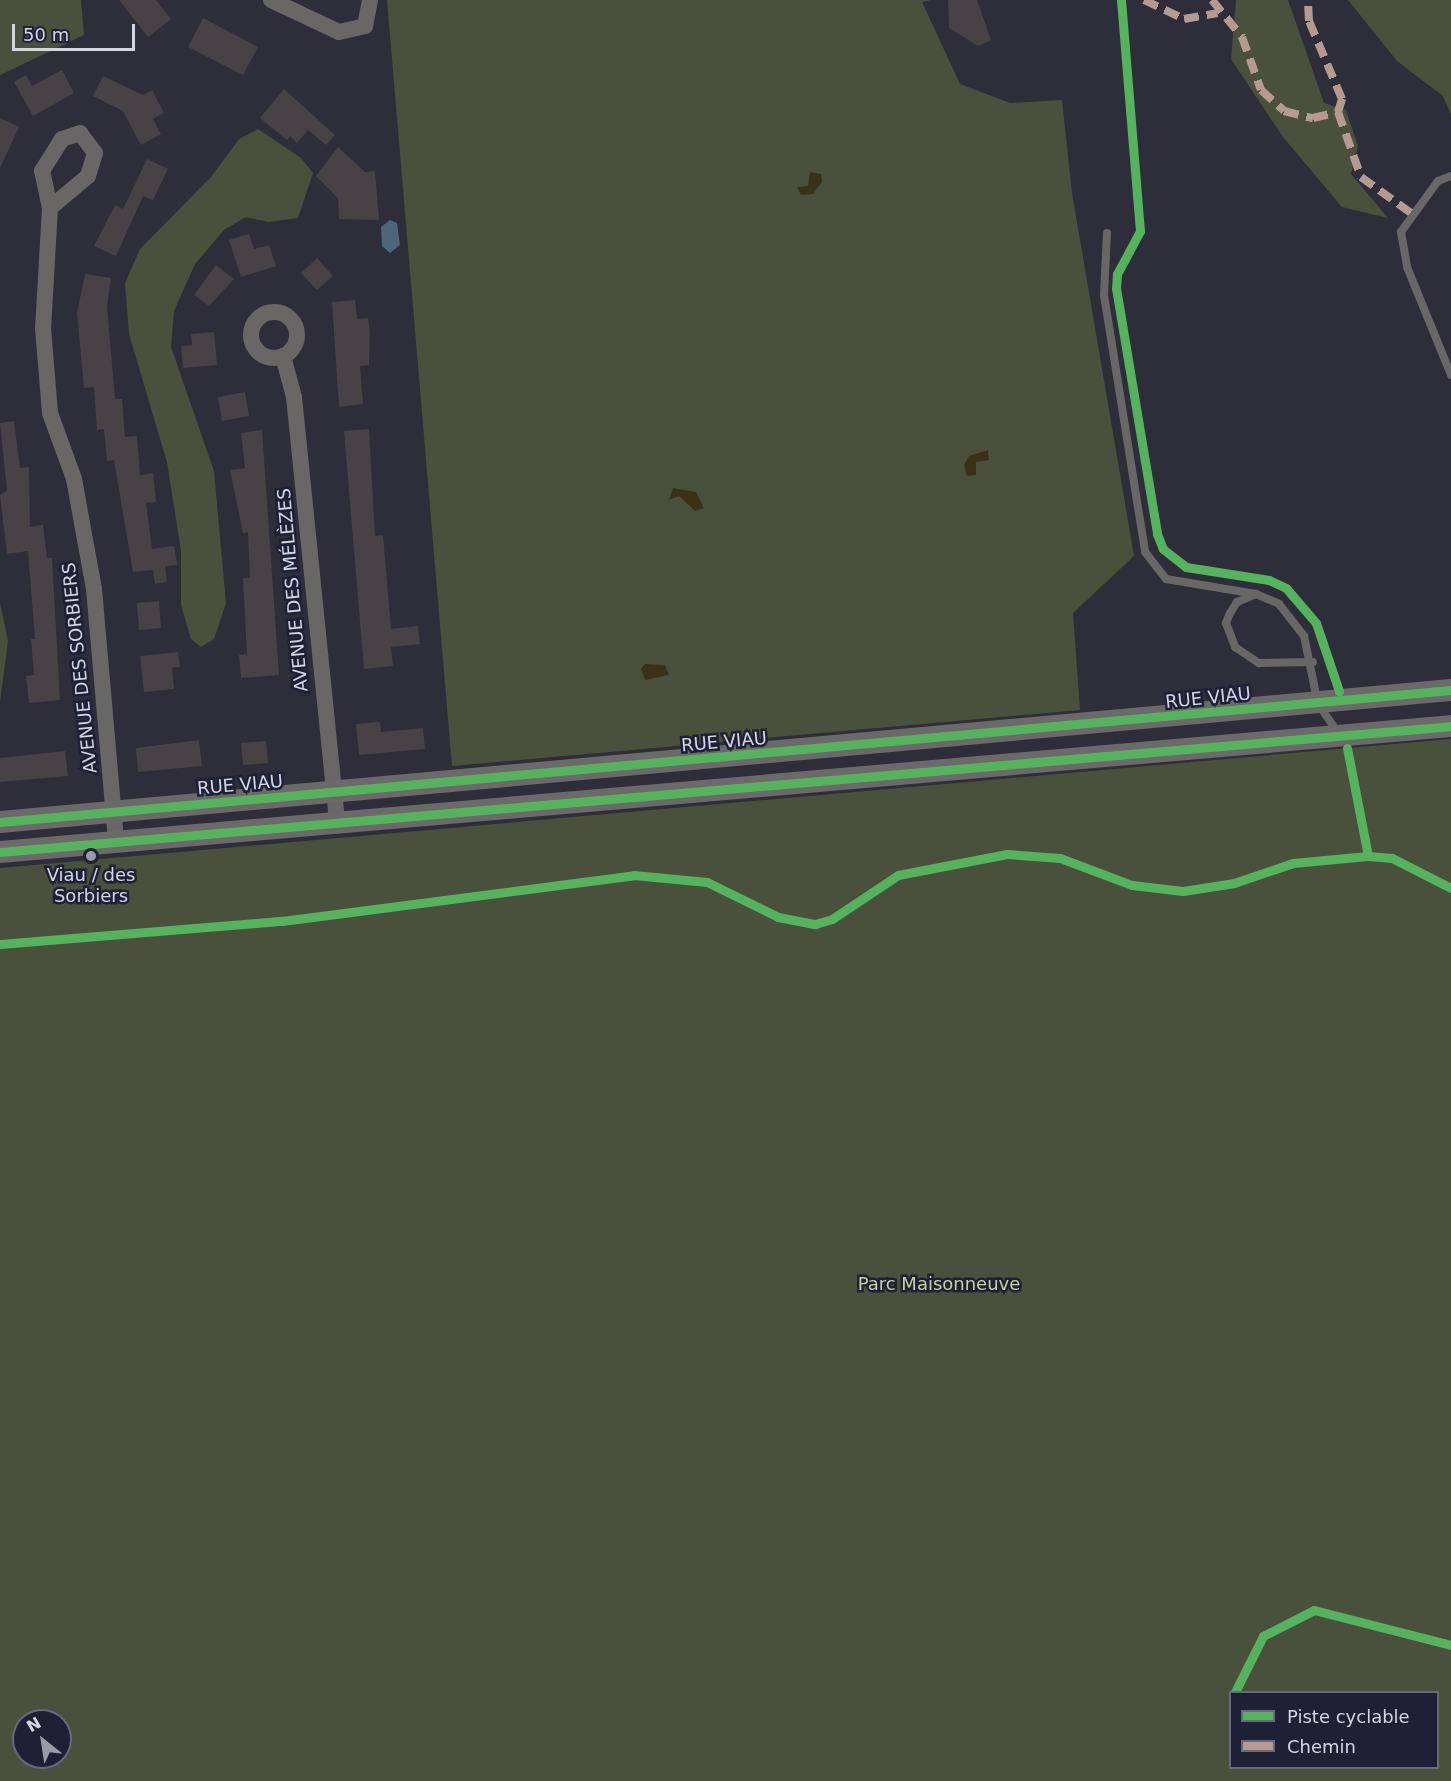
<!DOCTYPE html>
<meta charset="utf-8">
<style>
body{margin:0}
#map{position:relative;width:1451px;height:1781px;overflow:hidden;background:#2d2e3a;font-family:"DejaVu Sans",sans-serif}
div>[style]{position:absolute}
.green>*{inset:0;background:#49513d}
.sand>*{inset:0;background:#3a3218}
.water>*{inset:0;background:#4e657a}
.building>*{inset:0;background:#474246}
.service>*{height:8px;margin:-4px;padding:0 4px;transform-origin:4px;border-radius:4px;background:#696666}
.minor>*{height:16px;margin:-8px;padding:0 8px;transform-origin:8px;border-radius:8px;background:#696666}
.minor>.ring{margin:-8px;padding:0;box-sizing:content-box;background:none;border:16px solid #696666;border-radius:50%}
.secondary>*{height:22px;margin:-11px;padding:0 11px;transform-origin:11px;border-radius:11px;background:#6d696a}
.quiet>*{height:8px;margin-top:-4px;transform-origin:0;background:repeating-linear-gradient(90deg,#b69a8f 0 15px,transparent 0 23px)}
.cycleway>*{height:9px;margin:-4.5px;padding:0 4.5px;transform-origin:4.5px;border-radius:4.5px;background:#56b35d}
.dots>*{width:16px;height:16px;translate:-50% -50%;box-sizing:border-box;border:3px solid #1e2036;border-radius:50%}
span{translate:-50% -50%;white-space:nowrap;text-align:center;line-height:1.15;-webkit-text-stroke:5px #1e2036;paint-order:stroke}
.street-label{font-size:18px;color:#d4d6e5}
.poi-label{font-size:18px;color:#d4d6e5}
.park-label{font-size:18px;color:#c1d59d}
.legend{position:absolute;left:1229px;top:1691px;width:210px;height:78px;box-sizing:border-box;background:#1e2036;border:2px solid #67697c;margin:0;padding:8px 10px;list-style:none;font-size:18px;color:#d4d6e5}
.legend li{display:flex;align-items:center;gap:12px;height:30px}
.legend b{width:30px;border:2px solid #67697c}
.north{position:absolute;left:12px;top:1709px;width:60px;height:60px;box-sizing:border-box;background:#1e2036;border:2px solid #67697c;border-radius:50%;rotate:330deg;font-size:16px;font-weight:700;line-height:24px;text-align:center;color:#d4d6e5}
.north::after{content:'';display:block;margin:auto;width:21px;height:27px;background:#9a9ba9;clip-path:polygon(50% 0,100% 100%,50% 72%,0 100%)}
.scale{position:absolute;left:12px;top:24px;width:123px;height:27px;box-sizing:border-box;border:3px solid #d4d6e5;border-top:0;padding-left:8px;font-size:18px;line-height:21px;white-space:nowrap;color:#d4d6e5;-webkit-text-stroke:4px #1e2036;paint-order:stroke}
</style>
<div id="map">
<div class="green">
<div style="clip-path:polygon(0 0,81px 0,84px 35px,0 75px)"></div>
<div style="clip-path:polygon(387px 0,931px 0,922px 2px,960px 84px,1010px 103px,1062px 100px,1072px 193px,1134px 556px,1073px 613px,1080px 710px,452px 766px)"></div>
<div style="clip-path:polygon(1236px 0,1288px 0,1324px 103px,1346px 110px,1358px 146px,1351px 174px,1388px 218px,1342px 207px,1283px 137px,1231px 59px)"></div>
<div style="clip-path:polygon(1348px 0,1451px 0,1451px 115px,1443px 96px,1397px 61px)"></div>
<div style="clip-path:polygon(258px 129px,301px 158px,313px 173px,298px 218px,268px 222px,246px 217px,224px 230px,195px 264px,174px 311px,171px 347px,214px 471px,226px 603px,214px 639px,201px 647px,191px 639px,181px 605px,181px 551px,167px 462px,129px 334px,125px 283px,140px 249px,211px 177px,239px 139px)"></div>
<div style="clip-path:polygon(0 603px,8px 641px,0 702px)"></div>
<div style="clip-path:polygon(evenodd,1451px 739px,1451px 1781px,0 1781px,0 868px,1451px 739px,1230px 1692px,1438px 1692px,1438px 1768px,1230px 1768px,1230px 1692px,1451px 739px,24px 1721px,60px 1721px,60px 1757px,24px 1757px,24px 1721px)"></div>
</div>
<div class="sand">
<div style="clip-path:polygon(810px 172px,821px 174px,822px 182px,813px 194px,801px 195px,797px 187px,808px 186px)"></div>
<div style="clip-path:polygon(988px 450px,989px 460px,976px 462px,976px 475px,967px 476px,964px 465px,969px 456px)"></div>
<div style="clip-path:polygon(673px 488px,696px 492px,704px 508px,695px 511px,679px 496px,669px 500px)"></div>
<div style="clip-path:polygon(645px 664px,665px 665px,669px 675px,645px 680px,641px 669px)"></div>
</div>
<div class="water">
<div style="clip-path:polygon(390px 220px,397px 223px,400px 245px,390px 253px,382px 246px,381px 227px)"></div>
</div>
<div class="building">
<div style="clip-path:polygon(119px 0,156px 0,171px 19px,148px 37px)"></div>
<div style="clip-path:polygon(948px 0,977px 0,991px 40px,978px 46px,949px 28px)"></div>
<div style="clip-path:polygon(203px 18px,258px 47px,243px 75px,188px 47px)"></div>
<div style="clip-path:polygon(62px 70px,74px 93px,33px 116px,14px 82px,26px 75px,32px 86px)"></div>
<div style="clip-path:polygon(103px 76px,143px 95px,152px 90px,164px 113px,153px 119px,161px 134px,141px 145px,123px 111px,93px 96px)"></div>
<div style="clip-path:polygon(284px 89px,335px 135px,326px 145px,308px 130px,297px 143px,290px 136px,287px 140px,260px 118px)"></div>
<div style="clip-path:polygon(0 118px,19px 127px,0 168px)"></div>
<div style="clip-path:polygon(338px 147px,365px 172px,375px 171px,379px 220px,339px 219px,338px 198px,316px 176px)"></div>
<div style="clip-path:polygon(147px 159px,168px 169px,153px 200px,143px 196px,116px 256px,94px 246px,115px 205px,123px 209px)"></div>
<div style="clip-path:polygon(249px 234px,254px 249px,269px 245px,276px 266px,241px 277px,229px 240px)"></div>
<div style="clip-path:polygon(317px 258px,333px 276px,317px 290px,301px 273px)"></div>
<div style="clip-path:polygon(216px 265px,234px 279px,209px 306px,194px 295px)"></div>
<div style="clip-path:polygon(85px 274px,111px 278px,107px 306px,115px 399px,122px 399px,125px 437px,137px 436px,140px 475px,153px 473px,156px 502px,146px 503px,152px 549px,174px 546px,177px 565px,165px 566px,167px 582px,155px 584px,153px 570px,133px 572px,114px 460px,107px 461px,104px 429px,97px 430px,94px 387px,84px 388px,77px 313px)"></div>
<div style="clip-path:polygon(355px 300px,357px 319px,368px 318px,370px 332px,369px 365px,360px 366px,363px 404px,339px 407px,332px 302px)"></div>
<div style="clip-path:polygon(214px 332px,217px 365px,183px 368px,181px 346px,192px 345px,191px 334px)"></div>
<div style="clip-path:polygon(245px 392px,249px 416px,222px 421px,218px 397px)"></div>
<div style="clip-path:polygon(14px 421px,20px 468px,29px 467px,30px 527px,43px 525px,47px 558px,52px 558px,60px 700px,29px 703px,26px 676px,34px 675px,31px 639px,35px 639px,28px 551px,7px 554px,0 495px,7px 491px,0 423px)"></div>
<div style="clip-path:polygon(369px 429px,375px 536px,383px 535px,391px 629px,418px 626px,420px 644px,391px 647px,393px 666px,364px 669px,344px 431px)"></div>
<div style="clip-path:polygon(262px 430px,279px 675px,241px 678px,239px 655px,247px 654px,243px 578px,250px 578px,248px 532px,243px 533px,230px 470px,245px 468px,241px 433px)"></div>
<div style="clip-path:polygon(159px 601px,161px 628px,139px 630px,137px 603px)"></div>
<div style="clip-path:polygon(178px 652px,180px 667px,172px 667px,174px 689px,144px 692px,140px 656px)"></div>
<div style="clip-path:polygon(380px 722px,381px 732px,423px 728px,425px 749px,359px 755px,356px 724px)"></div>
<div style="clip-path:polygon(199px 740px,202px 766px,138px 772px,136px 748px)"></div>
<div style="clip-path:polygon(266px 741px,268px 763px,243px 765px,241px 743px)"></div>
<div style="clip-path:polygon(65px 751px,68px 776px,0 782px,0 758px)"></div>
</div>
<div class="service">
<div style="left:1451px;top:176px;width:14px;rotate:159deg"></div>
<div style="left:1438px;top:181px;width:63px;rotate:126deg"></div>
<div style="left:1401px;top:232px;width:36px;rotate:80deg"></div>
<div style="left:1407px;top:267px;width:117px;rotate:67.8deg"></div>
<div style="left:1107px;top:233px;width:62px;rotate:92.8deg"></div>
<div style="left:1104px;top:295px;width:260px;rotate:80.9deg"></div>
<div style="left:1145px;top:552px;width:34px;rotate:52deg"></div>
<div style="left:1166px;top:579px;width:91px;rotate:9.5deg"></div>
<div style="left:1256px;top:594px;width:25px;rotate:23deg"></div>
<div style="left:1279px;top:604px;width:41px;rotate:52deg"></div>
<div style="left:1304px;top:636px;width:69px;rotate:78.4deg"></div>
<div style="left:1318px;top:704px;width:37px;rotate:55deg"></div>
<div style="left:1256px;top:594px;width:21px;rotate:157deg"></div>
<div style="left:1237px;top:602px;width:13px;rotate:122deg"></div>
<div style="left:1230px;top:613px;width:11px;rotate:112deg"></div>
<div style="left:1226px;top:623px;width:26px;rotate:69deg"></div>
<div style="left:1235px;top:647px;width:29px;rotate:34deg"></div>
<div style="left:1259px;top:663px;width:54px;rotate:-1.1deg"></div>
</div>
<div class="minor">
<div style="left:271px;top:0;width:75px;rotate:25.2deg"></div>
<div style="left:339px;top:32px;width:27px;rotate:-13deg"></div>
<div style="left:365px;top:26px;width:26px;rotate:-79deg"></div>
<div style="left:50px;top:208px;width:38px;rotate:-102deg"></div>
<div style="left:42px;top:171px;width:38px;rotate:-58deg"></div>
<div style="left:62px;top:139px;width:19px;rotate:-18deg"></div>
<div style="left:80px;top:133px;width:25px;rotate:53deg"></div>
<div style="left:95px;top:153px;width:24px;rotate:107deg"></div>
<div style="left:88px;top:176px;width:50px;rotate:139.9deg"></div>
<div style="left:50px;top:208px;width:120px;rotate:93.3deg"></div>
<div style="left:43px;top:328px;width:85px;rotate:85.3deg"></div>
<div style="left:50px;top:413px;width:70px;rotate:70deg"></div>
<div style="left:74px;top:479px;width:112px;rotate:79.7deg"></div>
<div style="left:94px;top:589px;width:254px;rotate:85deg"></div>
<div class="ring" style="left:251px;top:312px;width:30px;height:30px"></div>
<div style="left:283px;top:356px;width:42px;rotate:75deg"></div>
<div style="left:294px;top:397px;width:427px;rotate:84.2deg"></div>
</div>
<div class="secondary">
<div style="left:0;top:822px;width:1457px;rotate:-5.2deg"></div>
<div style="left:0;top:852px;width:1456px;rotate:-4.96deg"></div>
</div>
<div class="quiet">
<div style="left:1144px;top:0;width:44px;rotate:25.4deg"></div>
<div style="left:1184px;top:19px;width:34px;rotate:-10deg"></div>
<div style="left:1212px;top:0;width:48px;rotate:51deg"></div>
<div style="left:1242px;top:37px;width:56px;rotate:70.3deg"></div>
<div style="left:1261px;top:90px;width:31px;rotate:42deg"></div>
<div style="left:1284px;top:111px;width:30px;rotate:14deg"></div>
<div style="left:1313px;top:118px;width:26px;rotate:-13deg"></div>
<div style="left:1338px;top:112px;width:14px;rotate:-73deg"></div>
<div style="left:1342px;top:99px;width:85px;rotate:-112.9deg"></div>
<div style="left:1309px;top:21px;width:21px;rotate:-93deg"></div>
<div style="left:1338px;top:112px;width:69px;rotate:70.5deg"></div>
<div style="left:1361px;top:177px;width:62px;rotate:35.8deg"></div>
</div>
<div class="cycleway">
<div style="left:1121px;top:0;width:232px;rotate:85.3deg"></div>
<div style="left:1140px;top:231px;width:49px;rotate:118.1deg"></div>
<div style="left:1117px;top:274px;width:14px;rotate:94deg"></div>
<div style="left:1116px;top:288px;width:249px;rotate:80.5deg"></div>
<div style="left:1157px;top:534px;width:16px;rotate:68deg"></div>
<div style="left:1163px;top:549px;width:29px;rotate:38deg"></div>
<div style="left:1186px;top:567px;width:84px;rotate:8.9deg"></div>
<div style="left:1269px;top:580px;width:19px;rotate:25deg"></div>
<div style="left:1286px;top:588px;width:46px;rotate:49.4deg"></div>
<div style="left:1316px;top:623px;width:72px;rotate:71.3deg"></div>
<div style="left:1347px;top:748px;width:110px;rotate:79deg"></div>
<div style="left:0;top:822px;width:1457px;rotate:-5.2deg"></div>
<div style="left:0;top:852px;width:1456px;rotate:-4.96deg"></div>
<div style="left:0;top:944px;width:283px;rotate:-4.7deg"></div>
<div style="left:282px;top:921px;width:355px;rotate:-7.4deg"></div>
<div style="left:634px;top:875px;width:73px;rotate:5.5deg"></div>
<div style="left:707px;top:882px;width:79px;rotate:26.2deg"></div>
<div style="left:778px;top:917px;width:38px;rotate:11deg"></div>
<div style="left:815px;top:924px;width:18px;rotate:-16deg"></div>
<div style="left:832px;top:919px;width:79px;rotate:-33.7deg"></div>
<div style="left:898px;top:875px;width:111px;rotate:-10.9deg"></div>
<div style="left:1007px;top:854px;width:53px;rotate:4.3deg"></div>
<div style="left:1060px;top:858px;width:77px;rotate:20.6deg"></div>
<div style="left:1132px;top:885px;width:51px;rotate:6.7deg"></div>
<div style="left:1183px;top:891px;width:52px;rotate:-8.9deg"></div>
<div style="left:1234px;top:883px;width:62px;rotate:-18.7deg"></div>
<div style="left:1293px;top:863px;width:75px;rotate:-5.3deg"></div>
<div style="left:1368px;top:856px;width:24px;rotate:5deg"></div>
<div style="left:1392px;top:858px;width:66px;rotate:27deg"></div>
<div style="left:1235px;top:1692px;width:63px;rotate:-63.4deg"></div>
<div style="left:1263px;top:1636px;width:57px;rotate:-27deg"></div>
<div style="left:1314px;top:1610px;width:141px;rotate:14.3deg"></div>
</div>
<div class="dots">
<div style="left:91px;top:856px;background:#9a9ba9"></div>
</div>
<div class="street-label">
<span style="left:293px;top:590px;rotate:-95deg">AVENUE DES MÉLÈZES</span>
<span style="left:80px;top:668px;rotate:-96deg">AVENUE DES SORBIERS</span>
<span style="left:1208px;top:698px;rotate:-6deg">RUE VIAU</span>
<span style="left:724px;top:742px;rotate:-5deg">RUE VIAU</span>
<span style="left:240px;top:785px;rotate:-5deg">RUE VIAU</span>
</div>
<div class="poi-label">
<span style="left:91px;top:886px">Viau / des<br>Sorbiers</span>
</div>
<div class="park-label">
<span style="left:939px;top:1284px">Parc Maisonneuve</span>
</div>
<ul class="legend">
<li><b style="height:8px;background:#56b35d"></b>Piste cyclable</li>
<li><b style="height:8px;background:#b69a8f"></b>Chemin</li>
</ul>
<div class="north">N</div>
<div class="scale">50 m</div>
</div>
